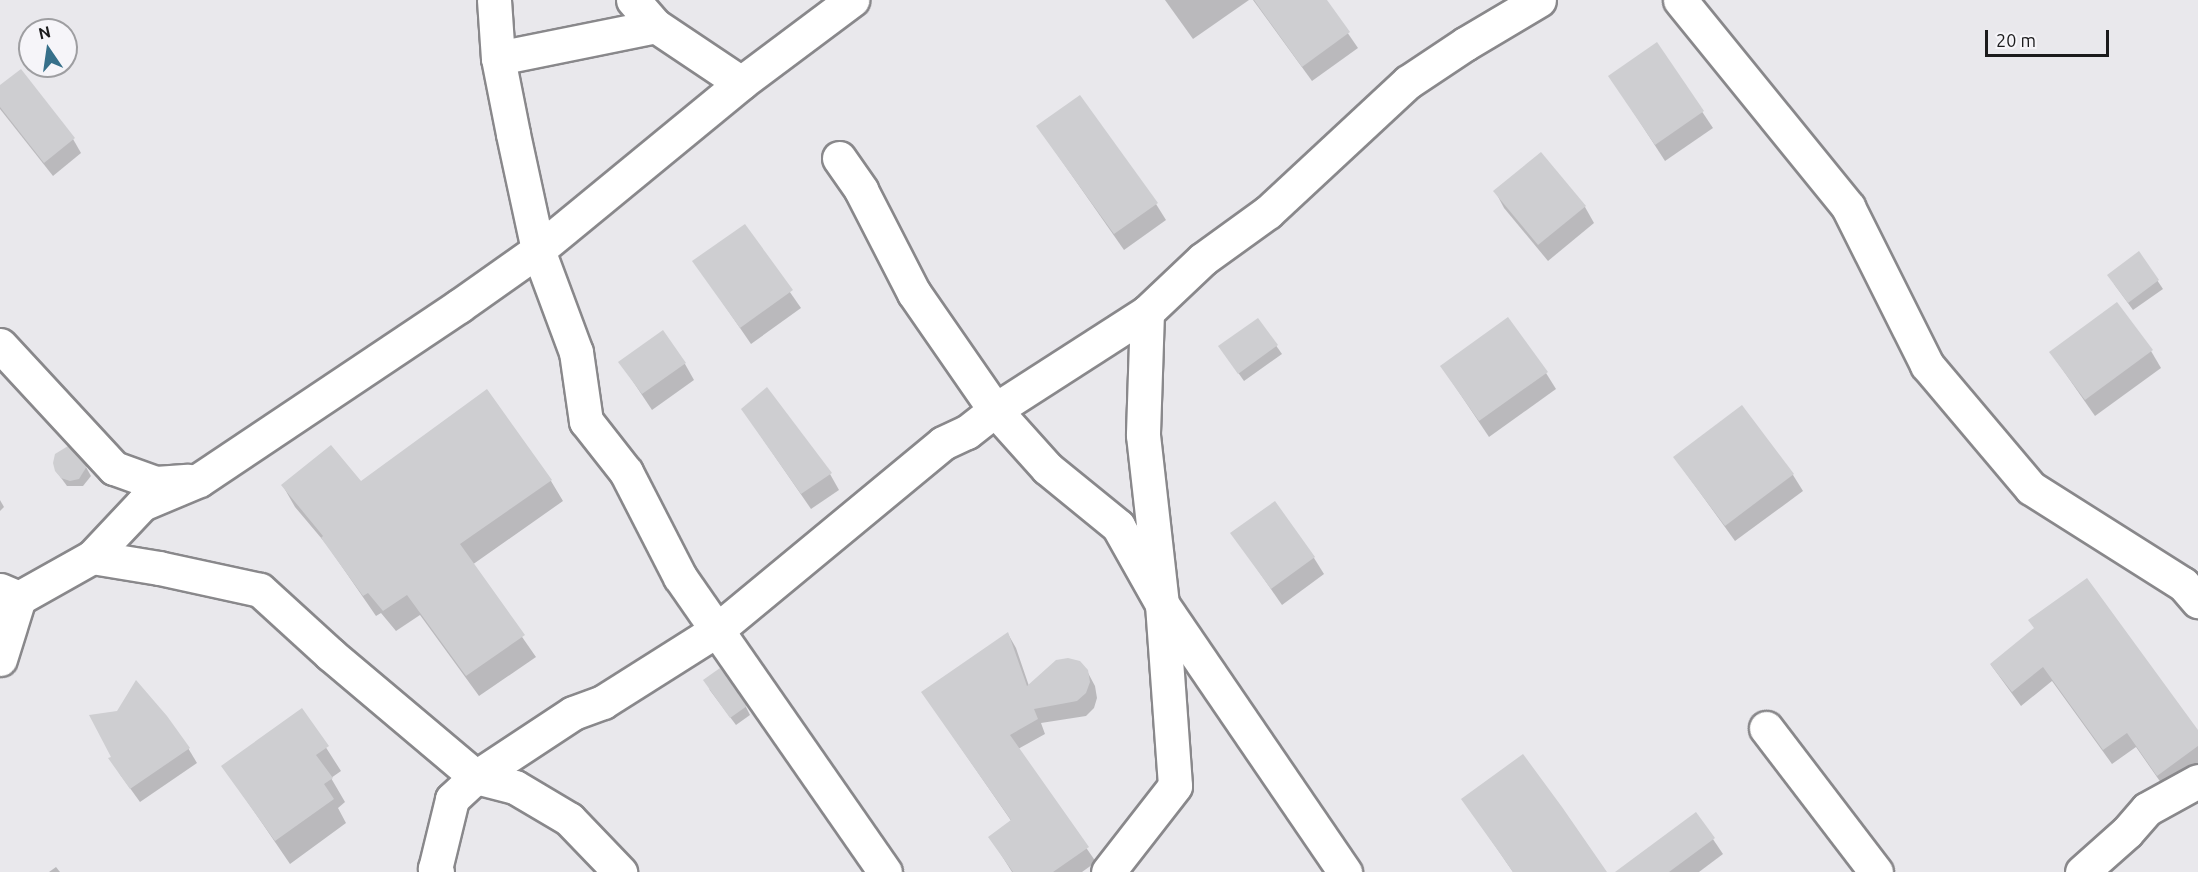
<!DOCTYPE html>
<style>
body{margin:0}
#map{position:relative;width:2198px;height:872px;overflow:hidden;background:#e9e8ec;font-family:Ubuntu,sans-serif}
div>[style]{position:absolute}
.shadow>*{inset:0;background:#0003}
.building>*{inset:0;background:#ceced1}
.roads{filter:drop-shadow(2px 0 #89888b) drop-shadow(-2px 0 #89888b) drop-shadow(0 2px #89888b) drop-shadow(0 -2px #89888b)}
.minor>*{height:33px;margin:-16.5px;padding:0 16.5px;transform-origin:16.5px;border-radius:16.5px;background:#fff}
span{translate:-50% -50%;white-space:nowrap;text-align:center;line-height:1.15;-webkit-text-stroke:4.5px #f6f5f9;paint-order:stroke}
.north{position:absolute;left:18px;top:18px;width:60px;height:60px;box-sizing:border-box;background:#f6f5f9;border:2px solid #9e9ea1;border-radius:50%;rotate:347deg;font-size:16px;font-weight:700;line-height:24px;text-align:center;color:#1b1b1c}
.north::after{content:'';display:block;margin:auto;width:21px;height:27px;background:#37708a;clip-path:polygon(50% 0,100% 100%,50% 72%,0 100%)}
.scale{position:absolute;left:1985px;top:30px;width:124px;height:27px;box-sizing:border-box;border:3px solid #1b1b1c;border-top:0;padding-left:8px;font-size:18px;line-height:21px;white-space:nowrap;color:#1b1b1c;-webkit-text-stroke:4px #f6f5f9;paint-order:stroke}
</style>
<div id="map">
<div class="shadow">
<div style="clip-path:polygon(1165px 0,1249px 0,1193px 39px)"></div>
<div style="clip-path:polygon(1253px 0,1325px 0,1358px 48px,1312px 81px)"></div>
<div style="clip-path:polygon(1657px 44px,1713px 128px,1665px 161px,1610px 76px)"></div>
<div style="clip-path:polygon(0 87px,73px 139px,81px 153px,53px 176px,0 109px)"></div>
<div style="clip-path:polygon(1038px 127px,1156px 204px,1166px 220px,1124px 250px)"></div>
<div style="clip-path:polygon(1495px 191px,1585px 207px,1594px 223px,1548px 261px,1504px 208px)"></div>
<div style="clip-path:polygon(744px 226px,801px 308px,751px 344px,694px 261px)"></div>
<div style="clip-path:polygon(2139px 253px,2163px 289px,2133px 310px,2114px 284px)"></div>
<div style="clip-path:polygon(1258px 320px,1282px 354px,1244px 381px,1225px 354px)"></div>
<div style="clip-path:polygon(2151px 351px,2161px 368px,2095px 416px,2051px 353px)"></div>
<div style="clip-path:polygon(620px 362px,685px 364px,694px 380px,652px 410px)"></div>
<div style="clip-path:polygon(1442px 367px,1546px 373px,1556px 389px,1489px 437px)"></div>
<div style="clip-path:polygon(743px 410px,830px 474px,839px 490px,811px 509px)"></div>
<div style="clip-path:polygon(1675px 458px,1793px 475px,1803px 491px,1735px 541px)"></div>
<div style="clip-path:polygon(86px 467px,91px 476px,83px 486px,67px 486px,56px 471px)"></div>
<div style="clip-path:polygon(551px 481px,563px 501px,472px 565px,536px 657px,479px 696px,420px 615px,396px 631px,381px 613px,376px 616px,327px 545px,295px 507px,283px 486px)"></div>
<div style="clip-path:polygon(0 500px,4px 507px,0 511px)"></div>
<div style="clip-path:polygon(1232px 533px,1314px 558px,1324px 574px,1282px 605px)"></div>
<div style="clip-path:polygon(2035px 629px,2198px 733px,2198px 767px,2166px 790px,2136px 747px,2112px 764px,2052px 681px,2021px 706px,1991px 665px)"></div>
<div style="clip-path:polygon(1008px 634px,1016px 648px,1029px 686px,1087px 671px,1095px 686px,1097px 698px,1094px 708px,1086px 716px,1041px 723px,1045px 734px,1018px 749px,1096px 862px,1082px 872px,1012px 872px,990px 837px,1012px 822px,923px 693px)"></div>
<div style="clip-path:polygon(709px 689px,746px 707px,750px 715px,736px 725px)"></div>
<div style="clip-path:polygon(302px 710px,341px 771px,331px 778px,345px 802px,338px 808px,346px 823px,290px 864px,223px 766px)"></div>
<div style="clip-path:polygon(188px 748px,197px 763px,140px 802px,119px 773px)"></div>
<div style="clip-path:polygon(1463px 799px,1606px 872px,1513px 872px)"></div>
<div style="clip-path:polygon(1696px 814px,1723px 854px,1699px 872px,1617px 872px)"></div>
<div style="clip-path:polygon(56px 867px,60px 872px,49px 872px)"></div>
</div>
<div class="building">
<div style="clip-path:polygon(1254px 0,1327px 0,1350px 32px,1302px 67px)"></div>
<div style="clip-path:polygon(1657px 42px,1704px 111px,1655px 145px,1608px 76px)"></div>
<div style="clip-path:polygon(21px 69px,75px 138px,44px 163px,0 107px,0 85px)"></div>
<div style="clip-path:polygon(1080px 95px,1158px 203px,1114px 234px,1036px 126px)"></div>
<div style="clip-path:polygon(1541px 152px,1586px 206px,1538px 245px,1493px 191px)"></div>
<div style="clip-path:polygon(745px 224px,793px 290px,740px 328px,692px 261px)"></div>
<div style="clip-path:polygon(2139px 251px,2159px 280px,2128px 303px,2107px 275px)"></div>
<div style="clip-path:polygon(2117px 302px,2153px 350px,2085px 400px,2049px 352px)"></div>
<div style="clip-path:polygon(1508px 317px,1548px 372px,1479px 421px,1440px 366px)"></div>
<div style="clip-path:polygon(1258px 318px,1278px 345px,1238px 374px,1218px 346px)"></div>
<div style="clip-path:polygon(663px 330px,686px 363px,642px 394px,618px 362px)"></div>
<div style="clip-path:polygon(767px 387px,832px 473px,801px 494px,741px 409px)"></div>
<div style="clip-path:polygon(487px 389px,552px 480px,460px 544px,525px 635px,466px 676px,407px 595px,383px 611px,368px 593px,363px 596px,321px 538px,323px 536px,281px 485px,331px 445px,361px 481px)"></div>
<div style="clip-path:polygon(1742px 405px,1794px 474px,1725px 526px,1673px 457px)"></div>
<div style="clip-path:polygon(68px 446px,87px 466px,79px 479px,70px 481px,61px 478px,55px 471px,53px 463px,55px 454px)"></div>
<div style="clip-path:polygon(1275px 501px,1315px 557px,1271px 589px,1230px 533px)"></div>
<div style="clip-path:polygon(2087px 578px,2198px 730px,2198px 746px,2157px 776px,2127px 733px,2103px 750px,2043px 667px,2012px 692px,1990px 664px,2034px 628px,2028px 620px)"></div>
<div style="clip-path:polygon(1008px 632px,1027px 686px,1056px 660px,1068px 658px,1080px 661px,1088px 670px,1090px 682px,1086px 693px,1077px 701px,1034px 709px,1038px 719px,1010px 735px,1089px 847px,1053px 872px,1013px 872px,988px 837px,1011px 820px,921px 692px)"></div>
<div style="clip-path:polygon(720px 668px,747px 706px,730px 718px,703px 680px)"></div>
<div style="clip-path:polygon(136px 680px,167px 716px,190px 748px,130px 789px,108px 758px,111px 757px,89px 715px,117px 711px)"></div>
<div style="clip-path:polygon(302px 708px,329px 746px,316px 755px,333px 778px,324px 784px,334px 799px,275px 841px,221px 766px)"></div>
<div style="clip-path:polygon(1523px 754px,1562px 807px,1607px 872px,1513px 872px,1499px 852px,1461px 799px)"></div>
<div style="clip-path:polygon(1696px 812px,1715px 838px,1669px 872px,1615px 872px)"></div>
</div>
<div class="roads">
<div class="minor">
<div style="left:494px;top:0;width:58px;rotate:86.1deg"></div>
<div style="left:498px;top:58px;width:77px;rotate:78.8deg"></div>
<div style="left:513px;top:134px;width:119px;rotate:77.8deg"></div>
<div style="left:538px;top:250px;width:109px;rotate:69.6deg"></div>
<div style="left:576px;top:352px;width:70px;rotate:81.8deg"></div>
<div style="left:586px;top:421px;width:65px;rotate:51.9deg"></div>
<div style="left:626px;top:472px;width:118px;rotate:62.8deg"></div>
<div style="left:680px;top:577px;width:359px;rotate:55.2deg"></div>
<div style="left:633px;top:0;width:35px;rotate:49deg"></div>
<div style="left:656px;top:26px;width:102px;rotate:33.8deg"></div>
<div style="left:1680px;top:0;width:267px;rotate:50.9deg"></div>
<div style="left:1848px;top:207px;width:177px;rotate:63.4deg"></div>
<div style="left:1927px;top:365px;width:161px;rotate:49.8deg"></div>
<div style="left:2031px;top:488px;width:180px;rotate:32.3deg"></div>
<div style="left:2183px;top:584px;width:23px;rotate:49deg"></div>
<div style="left:498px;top:58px;width:161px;rotate:-11.4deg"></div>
<div style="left:839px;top:158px;width:39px;rotate:55deg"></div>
<div style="left:861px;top:190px;width:116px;rotate:62.8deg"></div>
<div style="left:914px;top:293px;width:142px;rotate:55.3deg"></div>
<div style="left:995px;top:410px;width:78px;rotate:48.1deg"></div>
<div style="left:1047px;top:468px;width:92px;rotate:39.2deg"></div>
<div style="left:1118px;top:526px;width:90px;rotate:60.6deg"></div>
<div style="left:1162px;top:604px;width:182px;rotate:85.9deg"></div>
<div style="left:1175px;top:786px;width:109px;rotate:127.9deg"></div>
<div style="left:1147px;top:312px;width:123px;rotate:91.9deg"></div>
<div style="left:1143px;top:435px;width:170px;rotate:83.6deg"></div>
<div style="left:1162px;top:604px;width:325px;rotate:55.7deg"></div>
<div style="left:0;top:345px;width:168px;rotate:47.2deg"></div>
<div style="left:114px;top:468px;width:45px;rotate:19.7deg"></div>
<div style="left:156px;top:483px;width:32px;rotate:-4deg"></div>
<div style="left:92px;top:557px;width:73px;rotate:-46.7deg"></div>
<div style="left:142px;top:504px;width:62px;rotate:-22.8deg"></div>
<div style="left:199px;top:480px;width:313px;rotate:-33.8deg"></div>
<div style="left:459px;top:306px;width:97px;rotate:-35.3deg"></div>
<div style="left:538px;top:250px;width:263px;rotate:-39.4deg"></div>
<div style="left:741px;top:83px;width:139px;rotate:-36.8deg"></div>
<div style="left:0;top:590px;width:21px;rotate:23deg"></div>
<div style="left:19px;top:598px;width:84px;rotate:-29.3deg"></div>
<div style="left:92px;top:557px;width:68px;rotate:9.3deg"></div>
<div style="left:159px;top:568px;width:103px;rotate:12.3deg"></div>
<div style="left:260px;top:590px;width:95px;rotate:42.4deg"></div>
<div style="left:330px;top:654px;width:191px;rotate:40.1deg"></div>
<div style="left:476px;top:777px;width:40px;rotate:14.4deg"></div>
<div style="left:515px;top:787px;width:63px;rotate:30.7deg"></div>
<div style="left:569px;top:819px;width:74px;rotate:46.1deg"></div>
<div style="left:0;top:659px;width:64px;rotate:-72.7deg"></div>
<div style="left:1766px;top:728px;width:181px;rotate:52.6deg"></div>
<div style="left:437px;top:872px;width:4px;rotate:-124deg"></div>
<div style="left:435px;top:869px;width:72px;rotate:-76.3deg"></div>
<div style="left:452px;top:799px;width:33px;rotate:-43deg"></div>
<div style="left:476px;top:777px;width:116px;rotate:-33.4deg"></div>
<div style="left:573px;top:713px;width:32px;rotate:-20deg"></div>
<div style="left:603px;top:702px;width:135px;rotate:-32.3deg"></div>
<div style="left:717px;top:630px;width:293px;rotate:-39.6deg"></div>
<div style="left:943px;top:443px;width:26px;rotate:-25deg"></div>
<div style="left:967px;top:432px;width:36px;rotate:-38deg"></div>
<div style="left:995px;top:410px;width:181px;rotate:-32.8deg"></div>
<div style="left:1147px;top:312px;width:77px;rotate:-43.4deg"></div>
<div style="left:1203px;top:259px;width:80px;rotate:-35.9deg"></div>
<div style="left:1268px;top:212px;width:191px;rotate:-42.9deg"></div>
<div style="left:1408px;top:82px;width:69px;rotate:-33.7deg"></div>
<div style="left:1465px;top:44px;width:86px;rotate:-30.7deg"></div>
<div style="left:2082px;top:872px;width:60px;rotate:-41.6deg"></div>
<div style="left:2127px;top:832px;width:30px;rotate:-49deg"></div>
<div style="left:2147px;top:809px;width:58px;rotate:-28.8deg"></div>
</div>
</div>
<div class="north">N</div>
<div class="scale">20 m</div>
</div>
